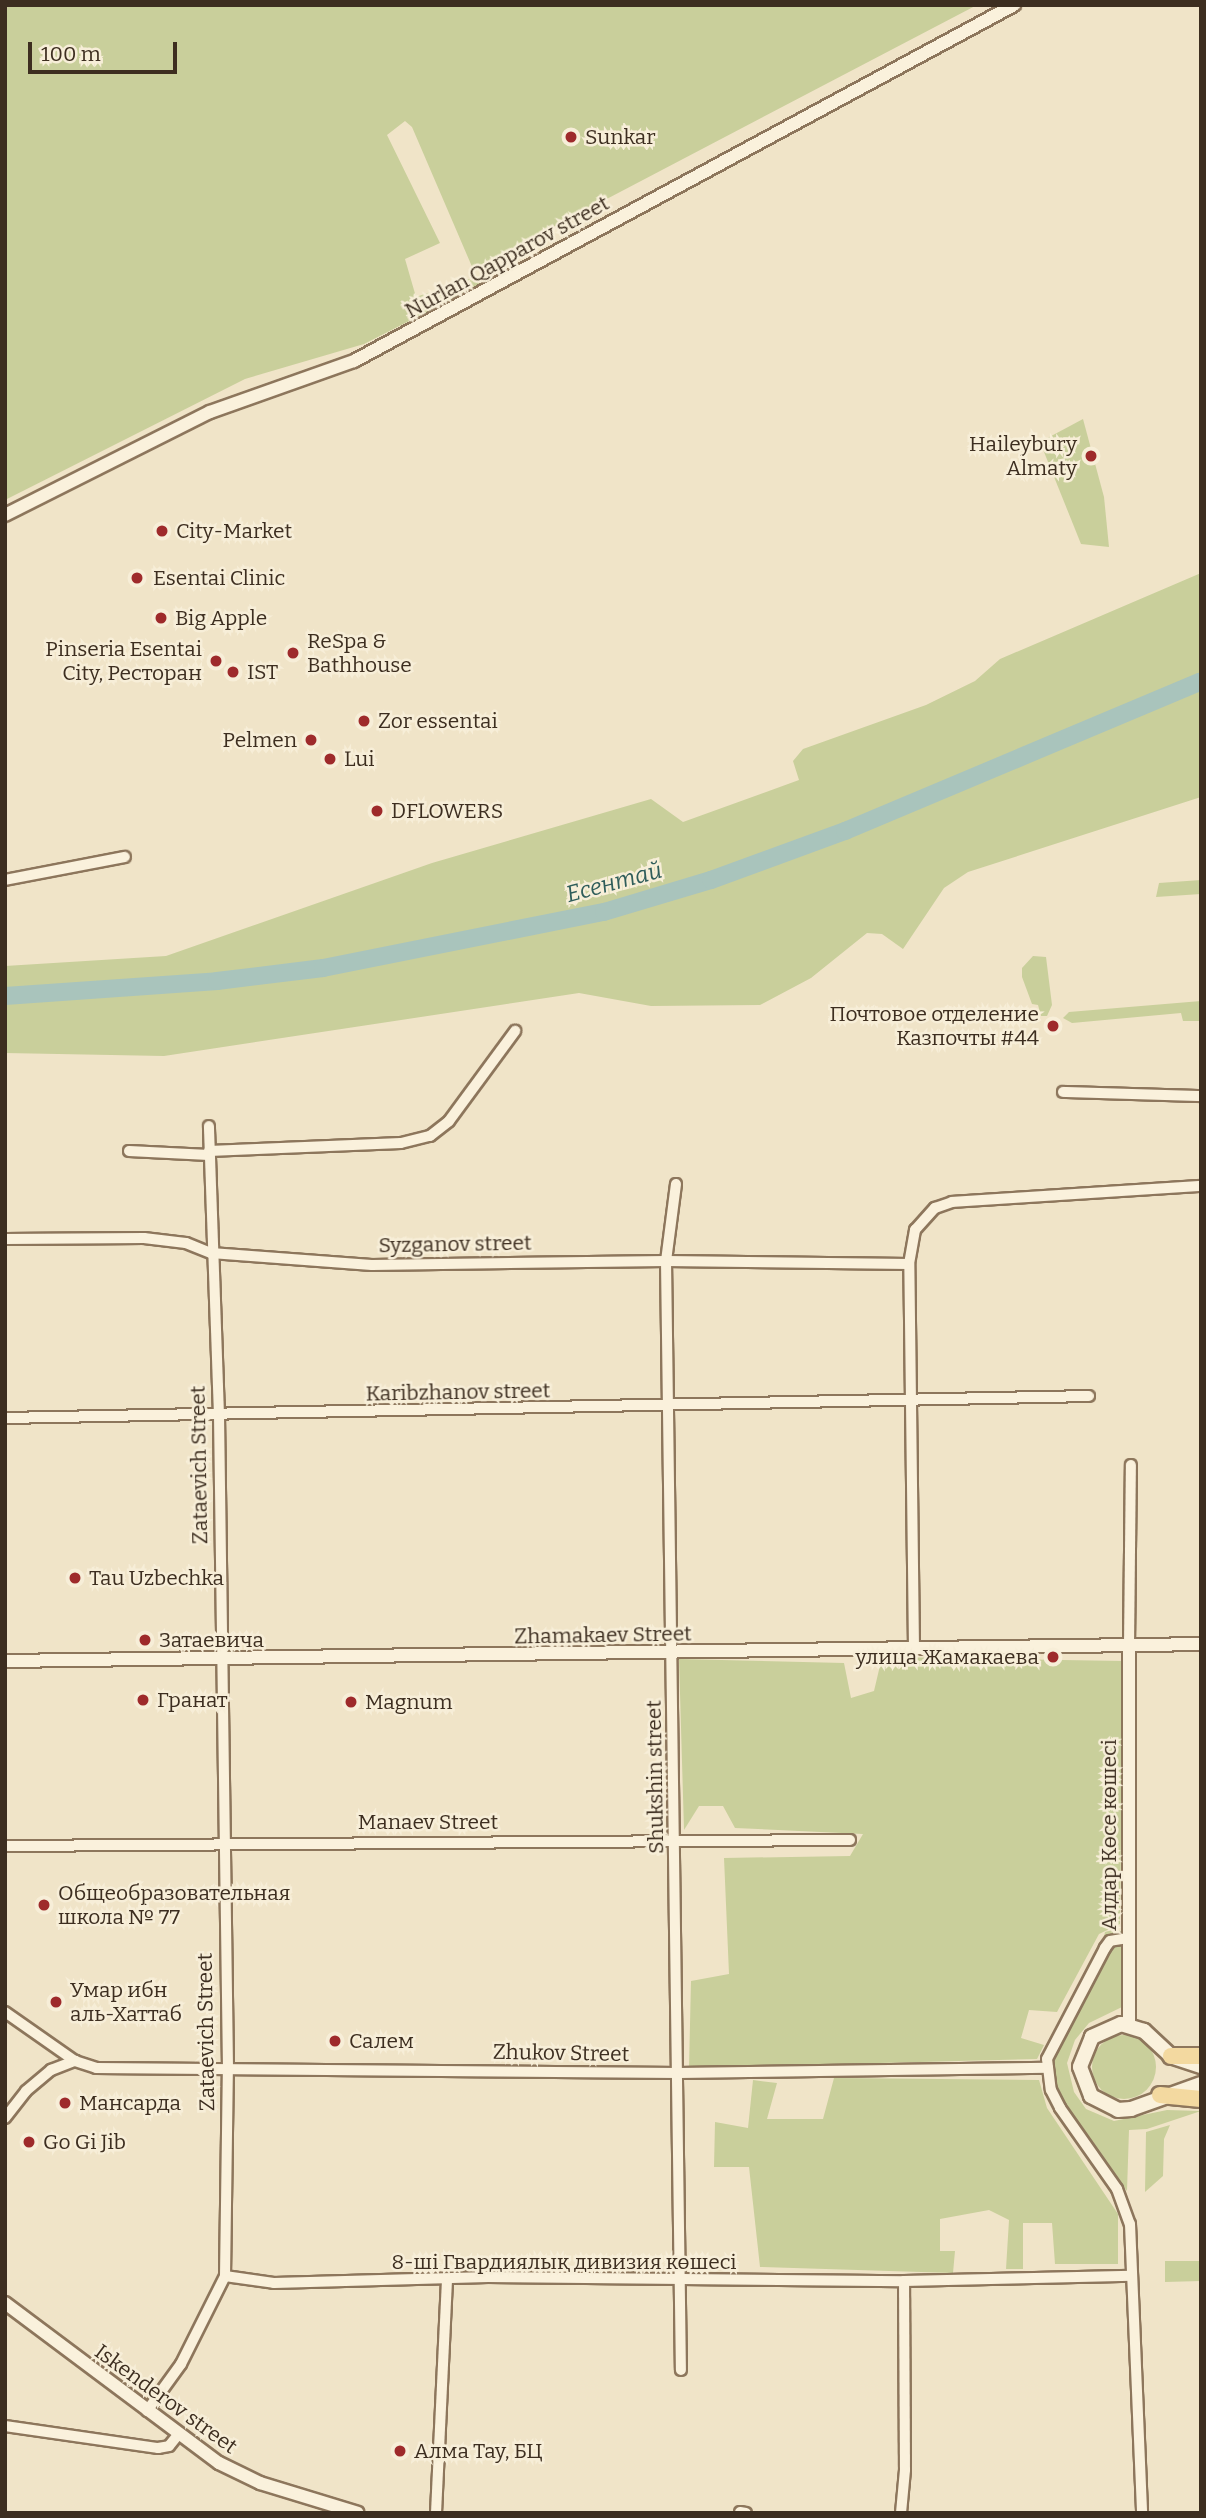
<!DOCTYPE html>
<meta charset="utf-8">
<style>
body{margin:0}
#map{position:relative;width:1206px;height:2518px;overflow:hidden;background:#f0e4c8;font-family:Bitter,serif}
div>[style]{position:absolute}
.green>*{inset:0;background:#c9cf9b}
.round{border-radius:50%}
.river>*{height:18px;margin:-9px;padding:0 9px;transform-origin:9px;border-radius:9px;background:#a9c4bc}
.roads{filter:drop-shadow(2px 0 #8d765c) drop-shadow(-2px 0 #8d765c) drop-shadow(0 2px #8d765c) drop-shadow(0 -2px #8d765c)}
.minor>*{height:10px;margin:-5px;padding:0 5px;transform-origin:5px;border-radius:5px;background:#faf1dc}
.tertiary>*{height:12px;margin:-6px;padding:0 6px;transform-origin:6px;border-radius:6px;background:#faf1dc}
.secondary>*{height:14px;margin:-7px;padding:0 7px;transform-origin:7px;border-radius:7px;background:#faf1dc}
.primary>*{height:16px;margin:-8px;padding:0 8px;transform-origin:8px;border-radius:8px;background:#f3d9a0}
.dots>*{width:19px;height:19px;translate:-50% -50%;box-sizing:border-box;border:4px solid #f7eed8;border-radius:50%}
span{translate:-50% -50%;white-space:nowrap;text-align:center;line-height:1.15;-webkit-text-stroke:5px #f7eed8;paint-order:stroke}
.poi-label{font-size:21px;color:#3d2e20}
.left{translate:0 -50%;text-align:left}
.right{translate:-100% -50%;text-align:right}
.street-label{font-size:21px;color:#3d2e20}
.water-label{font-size:23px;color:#2f5d5a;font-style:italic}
.frame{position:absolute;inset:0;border:7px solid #3d2e20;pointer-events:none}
.scale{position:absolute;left:28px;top:42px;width:149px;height:32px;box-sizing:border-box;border:4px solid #3d2e20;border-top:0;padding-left:9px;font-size:21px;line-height:24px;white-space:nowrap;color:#3d2e20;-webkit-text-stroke:5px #f7eed8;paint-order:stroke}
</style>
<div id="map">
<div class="green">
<div style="clip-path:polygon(5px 5px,977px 5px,473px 269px,412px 127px,405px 121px,387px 135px,440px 243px,405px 259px,416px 297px,468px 279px,482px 284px,364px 344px,245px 379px,5px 500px)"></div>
<div style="clip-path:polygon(1083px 419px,1104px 497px,1109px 547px,1081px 544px,1040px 442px)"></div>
<div style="clip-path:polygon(1201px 573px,1201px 797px,968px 872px,944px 888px,903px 949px,882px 934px,867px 933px,811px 978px,760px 1005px,651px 1006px,579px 993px,164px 1056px,5px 1053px,5px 966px,166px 956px,432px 863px,651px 799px,683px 822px,799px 780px,793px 761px,803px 749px,926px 705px,975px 681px,1000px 659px)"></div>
<div style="clip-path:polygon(1201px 880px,1201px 894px,1156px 897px,1159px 883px)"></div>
<div style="clip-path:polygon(1033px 956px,1046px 957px,1052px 1005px,1047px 1016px,1041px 1016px,1038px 1005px,1032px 1004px,1022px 977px,1022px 968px)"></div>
<div style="clip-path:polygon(1201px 1001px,1201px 1021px,1183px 1021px,1181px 1013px,1072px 1023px,1063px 1018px,1069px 1012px)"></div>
<div style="clip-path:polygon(882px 1657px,1123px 1661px,1120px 1924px,1099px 1934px,1057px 2012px,1029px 2010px,1021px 2038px,1044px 2045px,1037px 2059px,689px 2068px,691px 1981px,729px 1974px,724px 1858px,850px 1856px,863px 1834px,735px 1828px,723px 1806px,699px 1806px,684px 1830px,679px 1659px,844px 1663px,851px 1698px,874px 1691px)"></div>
<div style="clip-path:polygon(1116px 1929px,1124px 1933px,1122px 2007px,1089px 2023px,1075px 2040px,1067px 2063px,1074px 2092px,1086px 2109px,1114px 2121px,1167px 2110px,1201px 2111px,1147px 2129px,1129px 2130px,1127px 2191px,1069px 2114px,1052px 2083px,1053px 2054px,1099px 1957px,1105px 1932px)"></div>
<div class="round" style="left:1092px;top:2035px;width:64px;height:64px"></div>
<div style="clip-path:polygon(834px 2078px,1039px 2080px,1047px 2108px,1118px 2214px,1118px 2264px,1055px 2264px,1052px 2223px,1023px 2223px,1023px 2269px,1006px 2269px,1009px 2220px,989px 2210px,940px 2219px,940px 2251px,955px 2251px,953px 2273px,760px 2267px,749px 2167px,714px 2167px,715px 2122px,748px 2128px,753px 2080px,777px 2083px,767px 2119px,823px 2119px)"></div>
<div style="clip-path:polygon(1170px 2125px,1164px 2139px,1163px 2176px,1145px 2192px,1146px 2132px)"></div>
<div style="clip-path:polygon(1165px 2261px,1201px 2261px,1201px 2281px,1165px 2282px)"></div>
</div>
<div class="river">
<div style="left:5px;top:996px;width:213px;rotate:-4deg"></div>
<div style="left:217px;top:981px;width:107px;rotate:-7deg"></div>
<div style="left:323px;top:968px;width:287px;rotate:-11.3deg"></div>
<div style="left:604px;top:912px;width:112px;rotate:-16.7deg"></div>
<div style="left:711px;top:880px;width:143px;rotate:-20.1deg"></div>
<div style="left:845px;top:831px;width:386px;rotate:-22.8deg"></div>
</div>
<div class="roads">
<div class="minor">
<div style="left:5px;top:880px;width:122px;rotate:-10.9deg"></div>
<div style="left:1063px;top:1092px;width:138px;rotate:1.7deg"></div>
<div style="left:129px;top:1151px;width:80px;rotate:2.9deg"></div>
<div style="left:209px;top:1151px;width:192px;rotate:-2.4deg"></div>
<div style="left:401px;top:1143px;width:30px;rotate:-14deg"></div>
<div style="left:430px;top:1136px;width:24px;rotate:-38deg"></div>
<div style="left:449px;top:1121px;width:112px;rotate:-53.7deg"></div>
<div style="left:676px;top:1184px;width:78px;rotate:97.4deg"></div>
<div style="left:666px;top:1261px;width:1109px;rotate:89.23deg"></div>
<div style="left:5px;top:1239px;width:139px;rotate:-0.4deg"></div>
<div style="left:144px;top:1238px;width:42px;rotate:6.8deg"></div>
<div style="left:186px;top:1243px;width:27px;rotate:22deg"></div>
<div style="left:211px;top:1253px;width:161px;rotate:4.3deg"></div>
<div style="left:372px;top:1265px;width:294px;rotate:-0.8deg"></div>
<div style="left:666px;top:1261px;width:243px;rotate:0.7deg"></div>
<div style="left:5px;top:1418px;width:1084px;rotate:-1.16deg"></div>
<div style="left:1129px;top:1646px;width:181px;rotate:-89.4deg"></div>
<div style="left:914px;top:1648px;width:384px;rotate:-90.7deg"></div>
<div style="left:909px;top:1264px;width:35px;rotate:-80deg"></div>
<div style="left:915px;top:1230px;width:30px;rotate:-48deg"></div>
<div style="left:935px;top:1208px;width:18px;rotate:-19deg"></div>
<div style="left:952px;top:1202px;width:250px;rotate:-3.7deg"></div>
<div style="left:5px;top:1846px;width:845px;rotate:-0.41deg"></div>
<div style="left:1128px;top:1938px;width:18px;rotate:171deg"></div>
<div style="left:1110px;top:1941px;width:9px;rotate:126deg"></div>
<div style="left:1105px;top:1948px;width:125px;rotate:117.6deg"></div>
<div style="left:1047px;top:2059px;width:31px;rotate:83deg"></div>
<div style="left:1051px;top:2090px;width:20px;rotate:63deg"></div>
<div style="left:1060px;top:2108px;width:99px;rotate:54.9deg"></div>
<div style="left:1117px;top:2189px;width:37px;rotate:70deg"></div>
<div style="left:1130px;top:2224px;width:289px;rotate:87.6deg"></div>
<div style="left:5px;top:2012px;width:85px;rotate:35deg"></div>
<div style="left:75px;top:2061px;width:22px;rotate:18deg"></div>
<div style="left:96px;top:2068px;width:583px;rotate:0.49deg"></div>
<div style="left:679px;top:2073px;width:369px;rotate:-0.8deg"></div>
<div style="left:5px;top:2118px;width:34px;rotate:-52deg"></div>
<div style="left:26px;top:2091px;width:33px;rotate:-40deg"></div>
<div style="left:51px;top:2070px;width:26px;rotate:-21deg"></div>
<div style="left:225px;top:2276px;width:49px;rotate:8.1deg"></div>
<div style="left:274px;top:2283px;width:214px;rotate:-1.6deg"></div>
<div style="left:488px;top:2277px;width:416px;rotate:0.6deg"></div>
<div style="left:904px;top:2281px;width:228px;rotate:-1.3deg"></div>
<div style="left:147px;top:2411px;width:58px;rotate:-54.1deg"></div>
<div style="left:181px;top:2364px;width:98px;rotate:-63.4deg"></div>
<div style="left:225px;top:2276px;width:208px;rotate:-89.2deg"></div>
<div style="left:228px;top:2068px;width:653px;rotate:-90.79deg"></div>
<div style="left:219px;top:1415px;width:289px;rotate:-92deg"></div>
<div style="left:5px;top:2426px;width:155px;rotate:8.2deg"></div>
<div style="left:158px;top:2448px;width:11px;rotate:-10deg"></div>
<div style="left:169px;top:2446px;width:13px;rotate:-51deg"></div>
<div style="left:740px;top:2512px;width:6px;rotate:9deg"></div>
<div style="left:436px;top:2513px;width:234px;rotate:-87.3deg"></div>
<div style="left:901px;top:2513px;width:43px;rotate:-84.7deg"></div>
<div style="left:905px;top:2470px;width:189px;rotate:-90.3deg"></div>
</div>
<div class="tertiary">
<div style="left:5px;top:515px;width:229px;rotate:-26.7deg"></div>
<div style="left:210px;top:412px;width:153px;rotate:-19.5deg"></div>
<div style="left:354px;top:361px;width:750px;rotate:-28.34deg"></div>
<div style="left:1129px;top:1646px;width:379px;rotate:90deg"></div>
<div style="left:5px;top:1661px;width:1196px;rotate:-0.81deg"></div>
<div style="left:5px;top:2303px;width:267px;rotate:36.8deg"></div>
<div style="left:219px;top:2463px;width:46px;rotate:26deg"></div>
<div style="left:260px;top:2483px;width:102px;rotate:17deg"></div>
</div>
<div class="secondary">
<div style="left:1201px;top:2066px;width:32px;rotate:-162deg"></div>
<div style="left:1171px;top:2056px;width:37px;rotate:-137deg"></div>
<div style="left:1144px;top:2031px;width:24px;rotate:-163deg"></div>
<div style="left:1121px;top:2024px;width:32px;rotate:156deg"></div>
<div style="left:1092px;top:2037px;width:32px;rotate:112deg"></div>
<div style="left:1080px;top:2067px;width:31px;rotate:69deg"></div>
<div style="left:1091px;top:2096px;width:30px;rotate:27deg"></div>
<div style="left:1118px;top:2110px;width:13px;rotate:-4deg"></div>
<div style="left:1131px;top:2109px;width:74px;rotate:-19.7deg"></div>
</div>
<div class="primary">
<div style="left:1171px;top:2056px;width:30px"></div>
<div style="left:1160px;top:2095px;width:41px;rotate:5.6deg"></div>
</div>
</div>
<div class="dots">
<div style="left:571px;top:137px;background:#9e2a2b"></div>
<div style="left:1091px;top:456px;background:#9e2a2b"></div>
<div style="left:162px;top:531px;background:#9e2a2b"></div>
<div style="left:137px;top:578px;background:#9e2a2b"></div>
<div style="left:161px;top:618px;background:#9e2a2b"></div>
<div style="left:293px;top:653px;background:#9e2a2b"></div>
<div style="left:216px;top:661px;background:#9e2a2b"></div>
<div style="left:233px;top:672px;background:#9e2a2b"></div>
<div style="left:364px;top:721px;background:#9e2a2b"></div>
<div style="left:311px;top:740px;background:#9e2a2b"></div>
<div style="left:330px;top:759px;background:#9e2a2b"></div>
<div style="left:377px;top:811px;background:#9e2a2b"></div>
<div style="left:1053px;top:1026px;background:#9e2a2b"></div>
<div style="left:75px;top:1578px;background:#9e2a2b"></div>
<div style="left:145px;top:1640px;background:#9e2a2b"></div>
<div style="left:1053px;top:1657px;background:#9e2a2b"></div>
<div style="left:143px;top:1700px;background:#9e2a2b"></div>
<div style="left:351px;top:1702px;background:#9e2a2b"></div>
<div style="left:44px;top:1905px;background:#9e2a2b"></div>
<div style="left:56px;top:2002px;background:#9e2a2b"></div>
<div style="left:335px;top:2041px;background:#9e2a2b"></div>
<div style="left:65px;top:2103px;background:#9e2a2b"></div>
<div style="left:29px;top:2142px;background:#9e2a2b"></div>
<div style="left:400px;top:2451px;background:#9e2a2b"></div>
</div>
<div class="poi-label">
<span class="left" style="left:585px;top:137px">Sunkar</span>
<span class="right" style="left:1077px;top:456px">Haileybury<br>Almaty</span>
<span class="left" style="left:176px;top:531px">City-Market</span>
<span class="left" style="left:153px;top:578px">Esentai Clinic</span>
<span class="left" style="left:175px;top:618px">Big Apple</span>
<span class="left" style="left:307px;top:653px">ReSpa &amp;<br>Bathhouse</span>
<span class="right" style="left:202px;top:661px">Pinseria Esentai<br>City, Ресторан</span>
<span class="left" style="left:247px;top:672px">IST</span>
<span class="left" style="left:378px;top:721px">Zor essentai</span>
<span class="right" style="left:297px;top:740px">Pelmen</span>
<span class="left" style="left:344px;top:759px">Lui</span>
<span class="left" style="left:391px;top:811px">DFLOWERS</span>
<span class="right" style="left:1039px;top:1026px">Почтовое отделение<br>Казпочты #44</span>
<span class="left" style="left:89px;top:1578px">Tau Uzbechka</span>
<span class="left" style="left:159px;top:1640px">Затаевича</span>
<span class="right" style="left:1039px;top:1657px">улица Жамакаева</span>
<span class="left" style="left:157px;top:1700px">Гранат</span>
<span class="left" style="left:365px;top:1702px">Magnum</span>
<span class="left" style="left:58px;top:1905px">Общеобразовательная<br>школа № 77</span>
<span class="left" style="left:70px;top:2002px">Умар ибн<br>аль-Хаттаб</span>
<span class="left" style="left:349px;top:2041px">Салем</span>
<span class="left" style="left:79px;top:2103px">Мансарда</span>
<span class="left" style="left:43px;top:2142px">Go Gi Jib</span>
<span class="left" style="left:414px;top:2451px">Алма Тау, БЦ</span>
</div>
<div class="street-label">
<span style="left:507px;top:257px;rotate:-29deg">Nurlan Qapparov street</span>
<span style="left:455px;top:1244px;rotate:-1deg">Syzganov street</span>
<span style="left:458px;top:1392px;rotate:-1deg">Karibzhanov street</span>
<span style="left:199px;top:1465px;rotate:-91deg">Zataevich Street</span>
<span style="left:603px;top:1635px;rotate:-1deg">Zhamakaev Street</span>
<span style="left:655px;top:1777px;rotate:-91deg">Shukshin street</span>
<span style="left:428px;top:1822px">Manaev Street</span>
<span style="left:1109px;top:1835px;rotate:-90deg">Алдар Көсе көшесі</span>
<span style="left:206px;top:2032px;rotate:-91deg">Zataevich Street</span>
<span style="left:561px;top:2053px;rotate:1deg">Zhukov Street</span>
<span style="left:564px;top:2262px">8-ші Гвардиялық дивизия көшесі</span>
<span style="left:166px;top:2399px;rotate:36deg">Iskenderov street</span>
</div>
<div class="water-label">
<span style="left:614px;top:882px;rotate:-15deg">Есентай</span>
</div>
<div class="frame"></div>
<div class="scale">100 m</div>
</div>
